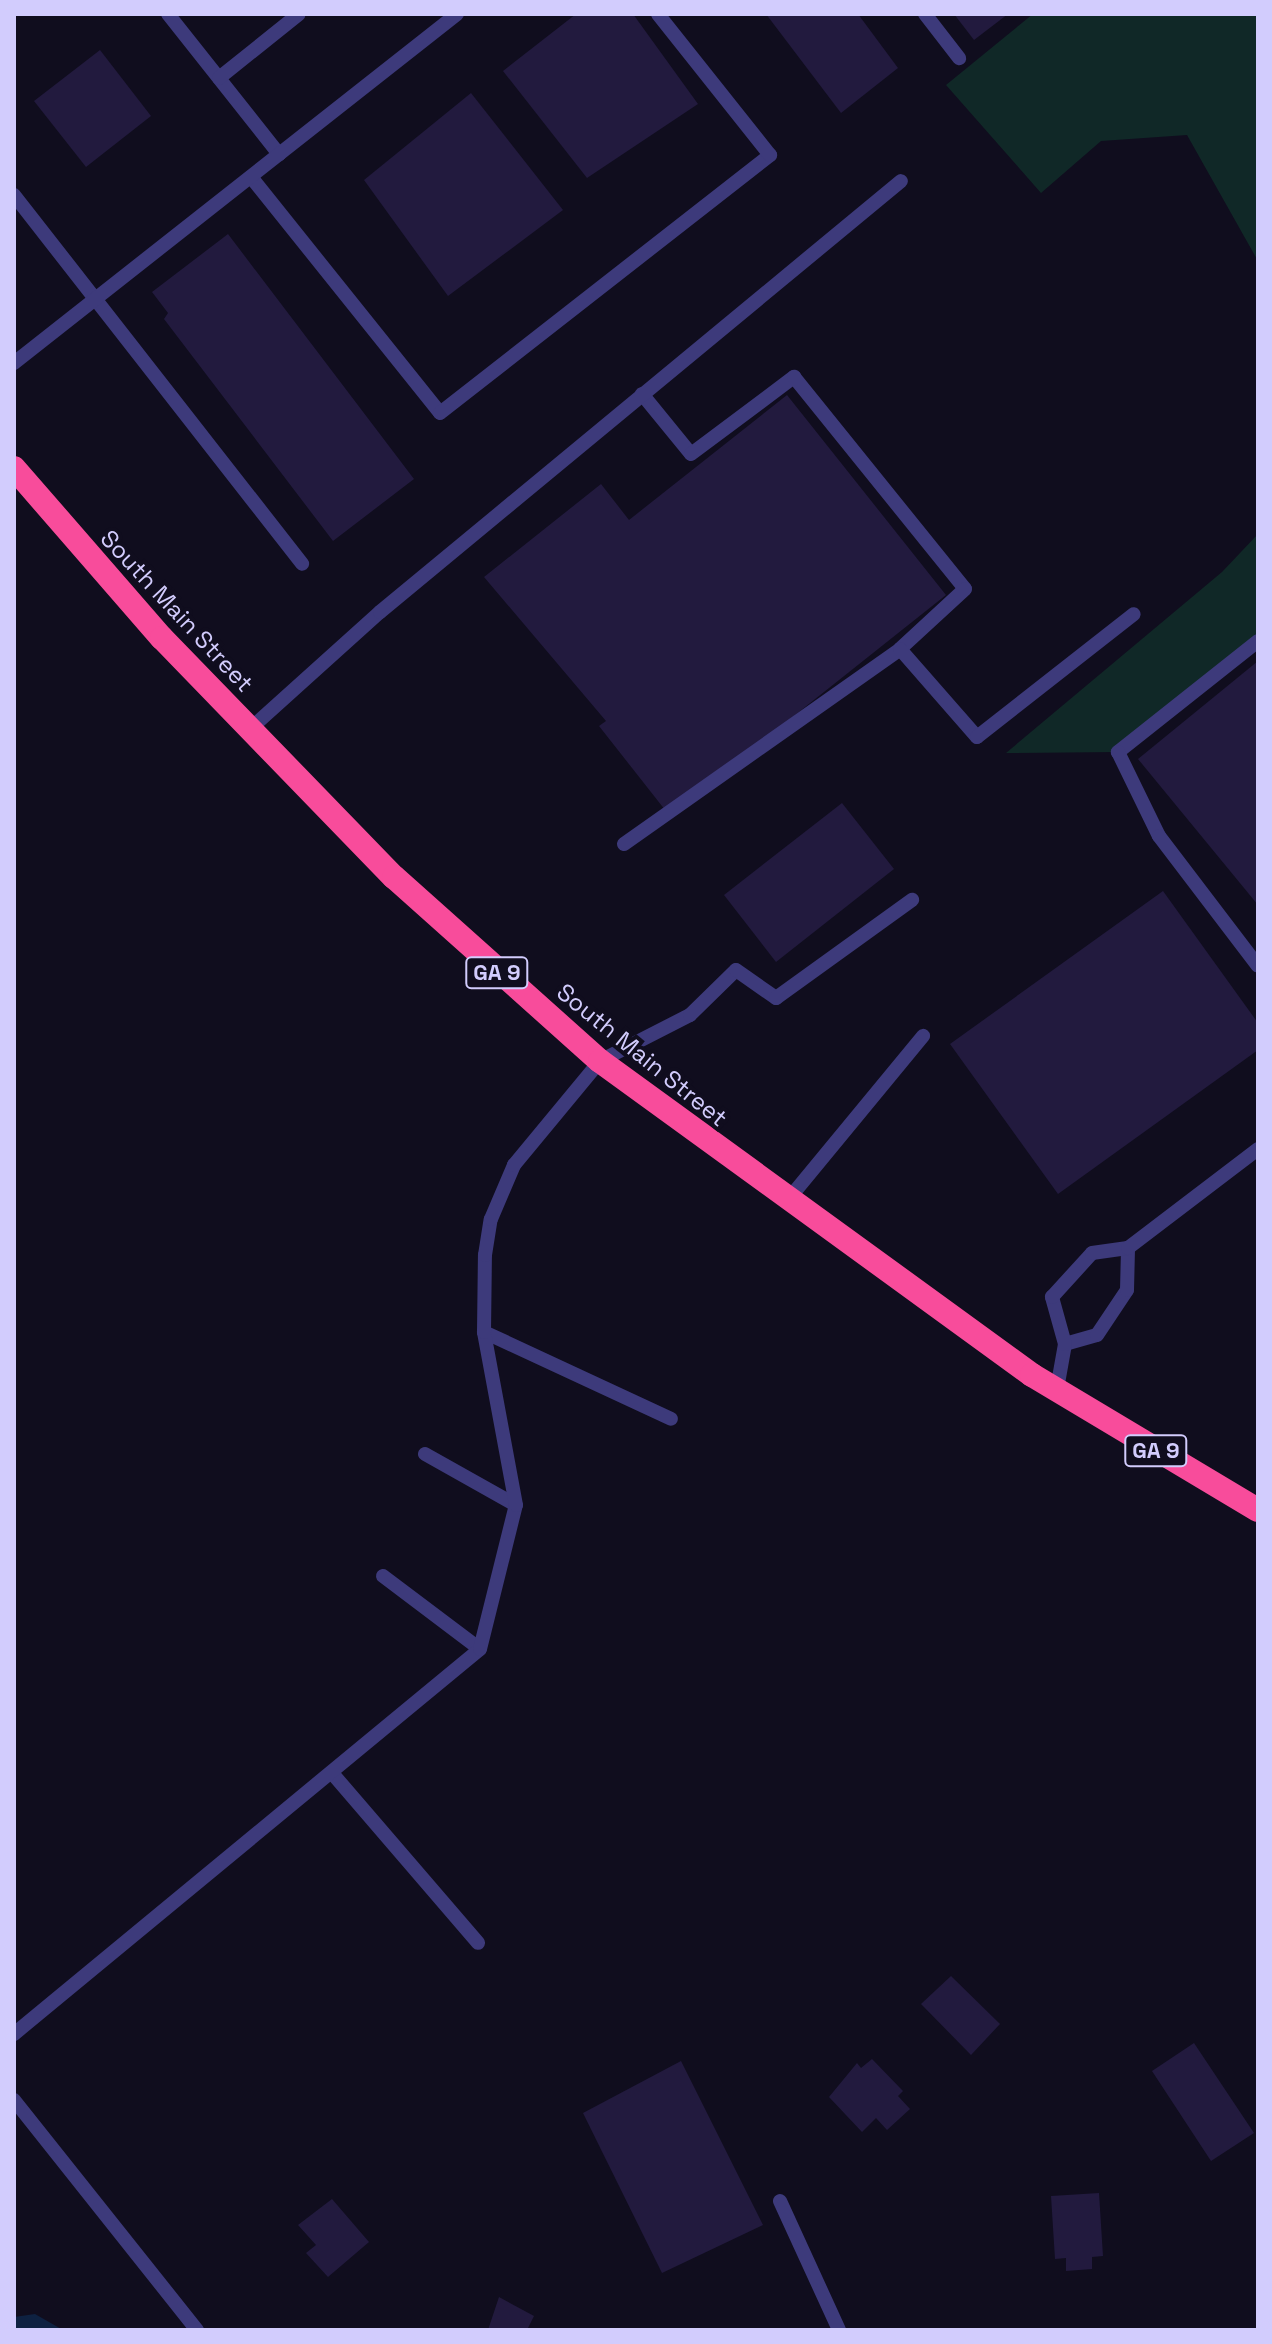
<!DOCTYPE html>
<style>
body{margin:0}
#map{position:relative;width:1272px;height:2344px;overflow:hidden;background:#100d1e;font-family:"Space Grotesk",sans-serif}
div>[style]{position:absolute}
.green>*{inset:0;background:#102827}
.water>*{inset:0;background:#0e2141}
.building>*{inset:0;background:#221a3e}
.lane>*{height:14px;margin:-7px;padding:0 7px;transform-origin:7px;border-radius:7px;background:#3d3a7b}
.highway>*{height:24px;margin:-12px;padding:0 12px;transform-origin:12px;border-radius:12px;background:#f84c9b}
span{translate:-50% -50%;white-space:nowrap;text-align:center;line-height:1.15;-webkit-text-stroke:8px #100d1e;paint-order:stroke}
.shield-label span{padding:2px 6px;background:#100d1e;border:2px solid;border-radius:6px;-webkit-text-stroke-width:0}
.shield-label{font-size:22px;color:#d2ccfd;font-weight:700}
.street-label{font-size:24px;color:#d2ccfd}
.frame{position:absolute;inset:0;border:16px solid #d2ccfd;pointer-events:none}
</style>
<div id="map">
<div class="green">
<div style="clip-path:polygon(1033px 14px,1258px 14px,1258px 261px,1187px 135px,1101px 141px,1041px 193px,946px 85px)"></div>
<div style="clip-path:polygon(1258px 534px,1258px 640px,1118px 752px,1006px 753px,1222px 572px)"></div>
</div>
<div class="water">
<div style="clip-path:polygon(35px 2314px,63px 2330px,14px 2330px,14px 2317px)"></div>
</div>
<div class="building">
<div style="clip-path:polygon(576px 14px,633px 14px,698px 104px,587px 178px,503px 71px)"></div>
<div style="clip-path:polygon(766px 14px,858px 14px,898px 68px,841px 113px)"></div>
<div style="clip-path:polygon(954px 14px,1008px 14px,974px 40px)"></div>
<div style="clip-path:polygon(100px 50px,151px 116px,86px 167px,34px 101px)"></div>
<div style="clip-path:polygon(471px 93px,563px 210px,448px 296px,364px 180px)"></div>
<div style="clip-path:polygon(228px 234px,414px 479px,333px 541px,164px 319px,168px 313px,152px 292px)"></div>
<div style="clip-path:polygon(787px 395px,946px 595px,669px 815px,599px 726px,606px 721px,484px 577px,601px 484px,629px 520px)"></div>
<div style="clip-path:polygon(1258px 661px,1258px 905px,1138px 759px)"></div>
<div style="clip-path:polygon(842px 803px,894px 869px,776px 962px,724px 895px)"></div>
<div style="clip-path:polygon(1163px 891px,1258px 1023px,1258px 1050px,1058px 1194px,950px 1044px)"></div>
<div style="clip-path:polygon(951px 1976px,1000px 2024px,971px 2055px,921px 2004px)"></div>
<div style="clip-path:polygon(1194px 2043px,1254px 2133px,1211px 2161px,1152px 2071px)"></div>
<div style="clip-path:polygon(872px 2059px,903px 2091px,898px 2096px,910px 2109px,887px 2130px,876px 2118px,862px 2132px,829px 2097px,857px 2063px,861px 2068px)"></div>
<div style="clip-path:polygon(681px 2061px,763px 2225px,662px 2273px,583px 2113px)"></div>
<div style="clip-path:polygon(1099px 2193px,1103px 2256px,1092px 2257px,1092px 2269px,1066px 2271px,1066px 2258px,1055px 2259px,1051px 2196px)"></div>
<div style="clip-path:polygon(332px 2199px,369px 2242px,328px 2277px,306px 2253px,316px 2245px,298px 2225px)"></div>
<div style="clip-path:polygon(499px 2297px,534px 2316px,527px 2330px,488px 2330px)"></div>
</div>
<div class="lane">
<div style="left:168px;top:14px;width:179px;rotate:51.6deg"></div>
<div style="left:925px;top:14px;width:56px;rotate:52.3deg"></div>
<div style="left:219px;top:78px;width:102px;rotate:-38.7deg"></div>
<div style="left:251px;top:177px;width:302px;rotate:51.3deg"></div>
<div style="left:440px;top:413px;width:419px;rotate:-38deg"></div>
<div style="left:770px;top:155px;width:180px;rotate:-128.5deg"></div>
<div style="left:14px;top:195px;width:468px;rotate:52deg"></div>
<div style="left:14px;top:363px;width:564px;rotate:-38.23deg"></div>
<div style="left:642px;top:394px;width:77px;rotate:50.8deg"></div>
<div style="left:691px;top:454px;width:129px;rotate:-36.8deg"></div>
<div style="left:794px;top:377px;width:272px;rotate:51.1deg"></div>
<div style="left:965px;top:589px;width:88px;rotate:137.3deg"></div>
<div style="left:1258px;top:641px;width:179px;rotate:141.6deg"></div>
<div style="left:1118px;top:752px;width:93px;rotate:64deg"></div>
<div style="left:1159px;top:836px;width:163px;rotate:52.7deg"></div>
<div style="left:250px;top:729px;width:175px;rotate:-42deg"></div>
<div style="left:380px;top:612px;width:676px;rotate:-39.6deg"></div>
<div style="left:624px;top:844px;width:338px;rotate:-35.2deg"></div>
<div style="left:900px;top:649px;width:117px;rotate:48.8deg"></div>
<div style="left:977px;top:737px;width:199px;rotate:-38.1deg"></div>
<div style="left:787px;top:1201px;width:214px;rotate:-50.5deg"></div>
<div style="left:484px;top:1332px;width:206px;rotate:24.9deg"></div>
<div style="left:1065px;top:1344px;width:33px;rotate:-16deg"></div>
<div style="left:1097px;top:1335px;width:54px;rotate:-56.3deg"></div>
<div style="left:1127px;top:1290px;width:42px;rotate:-88.6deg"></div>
<div style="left:1057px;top:1389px;width:46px;rotate:-79.9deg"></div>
<div style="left:1065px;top:1344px;width:49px;rotate:-105.5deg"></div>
<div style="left:1052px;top:1297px;width:59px;rotate:-47.7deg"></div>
<div style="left:1092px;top:1253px;width:36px;rotate:-8deg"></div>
<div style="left:1128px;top:1248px;width:163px;rotate:-37.3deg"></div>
<div style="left:425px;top:1454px;width:104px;rotate:29.3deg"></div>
<div style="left:383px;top:1576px;width:121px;rotate:37deg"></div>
<div style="left:332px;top:1773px;width:224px;rotate:49.3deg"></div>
<div style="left:14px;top:2034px;width:604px;rotate:-39.56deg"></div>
<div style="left:480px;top:1649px;width:148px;rotate:-76deg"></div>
<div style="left:516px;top:1505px;width:176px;rotate:-100.5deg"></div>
<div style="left:484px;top:1332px;width:77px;rotate:-89.3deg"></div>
<div style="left:485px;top:1255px;width:36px;rotate:-81deg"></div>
<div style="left:491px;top:1219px;width:59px;rotate:-66.9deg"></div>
<div style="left:514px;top:1165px;width:135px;rotate:-50.4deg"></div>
<div style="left:600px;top:1061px;width:101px;rotate:-27.1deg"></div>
<div style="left:690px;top:1015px;width:64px;rotate:-44.4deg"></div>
<div style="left:736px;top:970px;width:49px;rotate:35deg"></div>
<div style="left:776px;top:998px;width:168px;rotate:-35.8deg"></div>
<div style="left:14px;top:2100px;width:294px;rotate:51.5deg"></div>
<div style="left:780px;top:2201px;width:142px;rotate:65.4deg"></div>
</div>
<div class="highway">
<div style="left:14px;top:468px;width:225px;rotate:49deg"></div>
<div style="left:162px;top:638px;width:333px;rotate:45.9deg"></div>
<div style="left:394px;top:877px;width:276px;rotate:41.8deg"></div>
<div style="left:600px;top:1061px;width:534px;rotate:36.01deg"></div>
<div style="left:1032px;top:1375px;width:263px;rotate:30.9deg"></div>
</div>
<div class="shield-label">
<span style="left:497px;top:973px">GA 9</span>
<span style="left:1156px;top:1451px">GA 9</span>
</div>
<div class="street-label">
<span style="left:177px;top:611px;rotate:47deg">South Main Street</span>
<span style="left:642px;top:1055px;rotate:39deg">South Main Street</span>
</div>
<div class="frame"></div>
</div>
